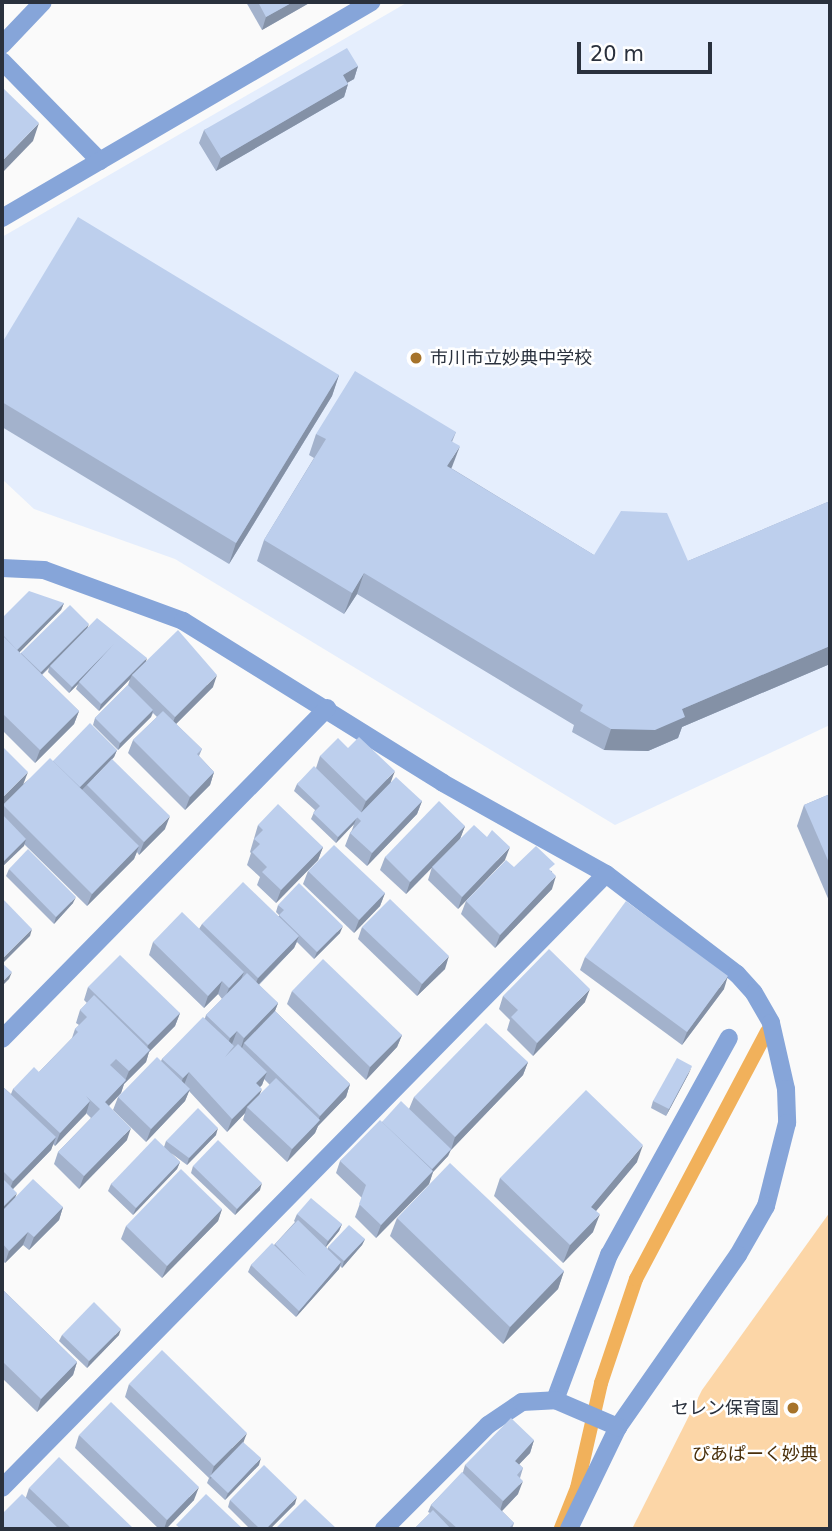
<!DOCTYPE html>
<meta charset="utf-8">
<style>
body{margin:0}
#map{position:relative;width:832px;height:1531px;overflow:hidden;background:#fafafa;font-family:"DejaVu Sans","Noto Sans JP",sans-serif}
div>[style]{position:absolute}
.built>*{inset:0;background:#e5eefd}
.green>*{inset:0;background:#fcd6a7}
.stream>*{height:14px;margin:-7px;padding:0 7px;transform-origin:7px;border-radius:7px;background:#f1b15b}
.street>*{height:18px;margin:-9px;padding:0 9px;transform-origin:9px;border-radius:9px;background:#86a5d9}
.wall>*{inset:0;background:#a3b2cc}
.shaded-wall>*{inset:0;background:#8491a6}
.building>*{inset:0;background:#bdcfed}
.dots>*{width:19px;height:19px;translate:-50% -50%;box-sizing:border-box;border:4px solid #fff;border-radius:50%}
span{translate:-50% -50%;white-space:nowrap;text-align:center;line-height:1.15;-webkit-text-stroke:5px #fff;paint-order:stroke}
.poi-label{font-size:18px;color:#2a313d}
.left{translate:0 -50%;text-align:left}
.right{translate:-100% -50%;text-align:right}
.park-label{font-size:18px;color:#492f0a}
.frame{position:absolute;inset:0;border:4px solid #2a313d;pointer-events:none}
.scale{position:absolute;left:577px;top:42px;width:135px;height:32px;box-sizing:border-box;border:4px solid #2a313d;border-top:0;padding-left:9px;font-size:21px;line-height:24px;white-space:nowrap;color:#2a313d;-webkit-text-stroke:5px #fff;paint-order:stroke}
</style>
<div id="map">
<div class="built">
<div style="clip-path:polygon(408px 2px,830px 2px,830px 725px,615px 825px,175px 559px,34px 509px,2px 479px,2px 237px)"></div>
</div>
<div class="green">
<div style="clip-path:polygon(830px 1212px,830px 1529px,632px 1529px,702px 1390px)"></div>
</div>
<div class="stream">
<div style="left:561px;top:1528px;width:43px;rotate:-68.2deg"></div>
<div style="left:577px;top:1488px;width:108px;rotate:-77.1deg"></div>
<div style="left:601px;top:1383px;width:110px;rotate:-71.4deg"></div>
<div style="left:636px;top:1279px;width:280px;rotate:-62.1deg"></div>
</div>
<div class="street">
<div style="left:2px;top:45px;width:59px;rotate:-46.4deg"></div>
<div style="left:2px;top:61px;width:140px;rotate:45.6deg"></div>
<div style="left:2px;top:218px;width:428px;rotate:-30.3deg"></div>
<div style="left:2px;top:568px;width:42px;rotate:2.7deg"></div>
<div style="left:44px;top:570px;width:148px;rotate:20.1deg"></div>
<div style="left:183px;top:621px;width:306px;rotate:31.9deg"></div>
<div style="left:443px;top:783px;width:187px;rotate:29.2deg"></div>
<div style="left:606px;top:874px;width:165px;rotate:37.4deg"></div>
<div style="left:737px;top:974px;width:25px;rotate:48deg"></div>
<div style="left:754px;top:993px;width:34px;rotate:60deg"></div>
<div style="left:771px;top:1023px;width:68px;rotate:77.2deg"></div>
<div style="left:786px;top:1089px;width:34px;rotate:88deg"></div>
<div style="left:787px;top:1123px;width:86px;rotate:104.2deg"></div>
<div style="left:766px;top:1206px;width:56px;rotate:119.7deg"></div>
<div style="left:738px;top:1255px;width:210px;rotate:124.9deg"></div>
<div style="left:618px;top:1427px;width:113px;rotate:115.7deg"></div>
<div style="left:2px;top:1039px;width:464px;rotate:-45.5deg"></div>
<div style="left:555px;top:1400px;width:155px;rotate:-69.6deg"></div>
<div style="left:609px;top:1255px;width:248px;rotate:-61.1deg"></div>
<div style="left:2px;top:1488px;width:861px;rotate:-45.47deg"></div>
<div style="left:384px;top:1529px;width:147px;rotate:-45deg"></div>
<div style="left:488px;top:1425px;width:41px;rotate:-34.1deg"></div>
<div style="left:522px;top:1402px;width:33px;rotate:-3deg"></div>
<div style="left:555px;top:1400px;width:69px;rotate:23.2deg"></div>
</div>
<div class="wall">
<div style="clip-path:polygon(246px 2px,311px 2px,262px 30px)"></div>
<div style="clip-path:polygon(358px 66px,354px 79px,347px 83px,348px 84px,344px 97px,216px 171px,199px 143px,204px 130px)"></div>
<div style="clip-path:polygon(2px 343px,339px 375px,332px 396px,229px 564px,2px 427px)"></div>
<div style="clip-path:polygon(456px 432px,452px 442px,451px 468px,594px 555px,688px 561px,830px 501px,830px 664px,682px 727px,678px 738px,648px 751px,604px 750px,572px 732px,574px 725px,357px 594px,344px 614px,257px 561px,264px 540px,314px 458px,309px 455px,316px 434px)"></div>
<div style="clip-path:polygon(64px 603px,61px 610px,19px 652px,21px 654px,21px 653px,88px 627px,146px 661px,213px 687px,176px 724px,202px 749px,199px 756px,214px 772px,210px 785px,185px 810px,128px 753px,133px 740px,157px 717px,153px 713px,151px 717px,118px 750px,93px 725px,95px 718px,128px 685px,130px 679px,99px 711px,76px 689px,78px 684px,69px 693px,48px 672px,49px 668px,42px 675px,79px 711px,74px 724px,35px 763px,2px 730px,2px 618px)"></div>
<div style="clip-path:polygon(348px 748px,391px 782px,422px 801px,417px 814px,367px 866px,345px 846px,350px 833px,352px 830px,354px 824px,336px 843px,311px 819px,315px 810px,294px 791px,297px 784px,316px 768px,320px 756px)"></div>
<div style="clip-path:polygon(117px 750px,114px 757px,94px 778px,165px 829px,139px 855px,137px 852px,134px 859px,87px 906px,24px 844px,2px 867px,2px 808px,3px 805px,23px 784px,53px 761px)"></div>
<div style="clip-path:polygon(830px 794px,830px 903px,797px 826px,804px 805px)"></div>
<div style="clip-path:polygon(258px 825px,323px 847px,318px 860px,276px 903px,257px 885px,260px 877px,247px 865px,251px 853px,250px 852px)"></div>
<div style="clip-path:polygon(465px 826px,460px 839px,406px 894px,380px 870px,385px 857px)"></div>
<div style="clip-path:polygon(505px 860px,458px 909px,428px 880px,432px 867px)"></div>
<div style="clip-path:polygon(514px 867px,552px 871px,552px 889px,495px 948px,461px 914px,466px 901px)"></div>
<div style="clip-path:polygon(9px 869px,73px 903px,54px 924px,6px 876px)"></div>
<div style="clip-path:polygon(308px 871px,385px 893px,380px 906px,354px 933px,303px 884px)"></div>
<div style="clip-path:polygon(evenodd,278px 905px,340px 933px,314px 959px,297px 942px,294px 948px,259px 985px,278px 1003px,275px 1011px,350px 1084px,346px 1097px,318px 1126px,315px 1133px,287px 1162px,243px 1120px,245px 1113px,227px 1132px,189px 1091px,185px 1101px,146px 1142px,113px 1110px,118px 1097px,161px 1061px,162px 1059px,205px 1018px,206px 1015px,222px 999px,218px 994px,204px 1008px,149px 955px,153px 942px,199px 929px,202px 924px,279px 916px,279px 915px,276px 912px,278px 905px,264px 1079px,270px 1085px,259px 1096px,260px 1087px,262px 1085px,264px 1079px)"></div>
<div style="clip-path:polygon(362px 927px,445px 969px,417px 996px,358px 939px)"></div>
<div style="clip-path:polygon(585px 957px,724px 989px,682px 1045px,580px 970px)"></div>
<div style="clip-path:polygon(88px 987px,180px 1013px,175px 1026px,149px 1052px,146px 1062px,124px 1084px,121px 1093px,109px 1106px,127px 1140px,79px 1189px,54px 1164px,58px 1152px,91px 1118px,86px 1113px,55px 1146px,53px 1144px,51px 1150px,13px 1189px,15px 1197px,63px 1207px,59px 1220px,29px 1250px,23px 1245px,5px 1263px,2px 1260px,2px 1086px,11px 1094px,13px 1089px,39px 1072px,72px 1038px,75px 1029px,79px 1025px,76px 1023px,80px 1010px,87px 1003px,84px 1000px)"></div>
<div style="clip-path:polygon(292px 991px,402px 1035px,397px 1047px,366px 1080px,287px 1004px)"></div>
<div style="clip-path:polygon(503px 996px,585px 1002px,533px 1056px,507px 1030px,510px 1020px,499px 1009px)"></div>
<div style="clip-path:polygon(528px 1062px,523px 1075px,451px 1150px,448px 1156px,433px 1172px,429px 1184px,376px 1238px,355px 1217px,362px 1198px,336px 1173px,340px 1161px,382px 1122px,409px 1109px,414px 1097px)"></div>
<div style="clip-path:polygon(689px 1073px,666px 1116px,651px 1108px,653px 1101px)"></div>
<div style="clip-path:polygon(216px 1135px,187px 1165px,171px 1153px,180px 1162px,177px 1169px,133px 1215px,108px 1191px,111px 1184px,164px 1147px,166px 1141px)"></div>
<div style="clip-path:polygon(637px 1162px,596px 1211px,593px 1232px,563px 1263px,494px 1196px,500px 1178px)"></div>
<div style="clip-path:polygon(193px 1166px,260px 1190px,235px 1215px,191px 1173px)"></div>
<div style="clip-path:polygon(222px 1209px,218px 1221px,162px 1278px,121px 1239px,126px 1226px)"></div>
<div style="clip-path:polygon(297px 1214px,342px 1224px,339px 1231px,326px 1247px,328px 1249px,328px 1247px,365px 1239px,362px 1245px,342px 1268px,340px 1266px,339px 1269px,296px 1317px,248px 1272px,251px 1265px,274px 1245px,295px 1222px,294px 1221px)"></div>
<div style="clip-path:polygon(397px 1218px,564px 1271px,558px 1289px,503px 1344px,390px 1236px)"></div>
<div style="clip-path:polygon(2px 1289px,77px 1362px,73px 1375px,37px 1412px,2px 1378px)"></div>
<div style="clip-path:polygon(62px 1335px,119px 1335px,87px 1368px,59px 1341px)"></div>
<div style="clip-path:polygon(129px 1384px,259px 1465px,225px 1500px,207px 1483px,209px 1478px,125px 1397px)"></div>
<div style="clip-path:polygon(79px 1435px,194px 1500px,166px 1529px,159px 1529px,75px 1448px)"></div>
<div style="clip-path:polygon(534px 1440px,530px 1453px,519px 1464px,523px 1468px,520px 1478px,518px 1494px,502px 1511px,514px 1523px,512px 1529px,414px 1529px,430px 1513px,428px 1512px,431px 1505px,463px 1472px,465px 1465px)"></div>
<div style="clip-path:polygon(29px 1488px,134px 1529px,2px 1529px,26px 1497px)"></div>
<div style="clip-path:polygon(230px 1500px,295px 1504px,270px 1529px,250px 1529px,228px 1507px)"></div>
</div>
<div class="shaded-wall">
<div style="clip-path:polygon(293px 2px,311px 2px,262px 30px,266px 17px)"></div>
<div style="clip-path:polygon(358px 66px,354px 79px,338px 88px,343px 75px)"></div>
<div style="clip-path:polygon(348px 84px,344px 97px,216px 171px,221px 158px)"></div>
<div style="clip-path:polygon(39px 123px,33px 141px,2px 173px,2px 166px,4px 159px)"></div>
<div style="clip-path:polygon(339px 375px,332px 396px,229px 564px,236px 543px)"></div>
<div style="clip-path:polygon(460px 446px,452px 467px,440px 487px,447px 466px)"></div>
<div style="clip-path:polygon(364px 573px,357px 594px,344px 614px,352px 593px)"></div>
<div style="clip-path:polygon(64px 603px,61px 610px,15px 657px,17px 650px)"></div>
<div style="clip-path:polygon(89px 624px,86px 631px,38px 678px,41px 672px)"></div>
<div style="clip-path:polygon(114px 644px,79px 682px,78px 684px,69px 693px,72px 687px)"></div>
<div style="clip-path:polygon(830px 646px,830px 664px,682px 727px,678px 738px,648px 751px,604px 750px,611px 729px,682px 709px)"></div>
<div style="clip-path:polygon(147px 658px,145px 665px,132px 675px,130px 679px,99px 711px,101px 704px)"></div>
<div style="clip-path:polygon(217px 675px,213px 687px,170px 730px,175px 717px)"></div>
<div style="clip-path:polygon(153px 710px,151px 717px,118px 750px,120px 743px)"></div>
<div style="clip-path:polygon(79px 711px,74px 724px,35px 763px,40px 750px)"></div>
<div style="clip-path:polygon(117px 750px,114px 757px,75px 797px,77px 790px)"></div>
<div style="clip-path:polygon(395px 771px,390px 784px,361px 813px,366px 801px)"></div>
<div style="clip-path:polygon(28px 772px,23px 785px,2px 806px,2px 798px)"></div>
<div style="clip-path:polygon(214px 772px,210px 785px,185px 810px,190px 797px)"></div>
<div style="clip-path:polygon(422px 801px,417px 814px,367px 866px,372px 853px)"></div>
<div style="clip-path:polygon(170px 816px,165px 829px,139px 855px,144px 842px)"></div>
<div style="clip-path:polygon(357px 817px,354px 824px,336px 843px,338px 837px)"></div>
<div style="clip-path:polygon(465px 826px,460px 839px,406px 894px,410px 882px)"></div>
<div style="clip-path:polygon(26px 839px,24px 846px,2px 867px,2px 863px)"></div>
<div style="clip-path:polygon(139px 846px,134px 859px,87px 906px,92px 894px)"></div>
<div style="clip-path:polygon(323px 847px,318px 860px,276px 903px,281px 890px)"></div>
<div style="clip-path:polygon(510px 847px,505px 860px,458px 909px,462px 897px)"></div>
<div style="clip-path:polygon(556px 876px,552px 889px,495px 948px,500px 935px)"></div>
<div style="clip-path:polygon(385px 893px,380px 906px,354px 933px,359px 920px)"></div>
<div style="clip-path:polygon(76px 897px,73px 903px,54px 924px,56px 917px)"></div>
<div style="clip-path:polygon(343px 926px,340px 933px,314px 959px,317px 952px)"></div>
<div style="clip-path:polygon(32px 929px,30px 936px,2px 964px,4px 957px)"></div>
<div style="clip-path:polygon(299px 936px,294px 948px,253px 990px,258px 978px)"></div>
<div style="clip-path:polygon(449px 956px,445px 969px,417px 996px,422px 984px)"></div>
<div style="clip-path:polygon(12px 972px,9px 979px,2px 986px,2px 982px)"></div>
<div style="clip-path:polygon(244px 972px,239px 985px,224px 1001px,229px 988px)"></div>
<div style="clip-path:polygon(728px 976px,724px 989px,682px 1045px,687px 1032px)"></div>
<div style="clip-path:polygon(222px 981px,218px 994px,204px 1008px,208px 996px)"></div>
<div style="clip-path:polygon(590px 989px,585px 1002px,533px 1056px,537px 1043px)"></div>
<div style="clip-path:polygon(278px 1003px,273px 1016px,244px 1043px,242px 1048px,240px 1051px,244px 1038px)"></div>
<div style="clip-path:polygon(180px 1013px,175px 1026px,149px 1052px,146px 1062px,124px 1084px,121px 1093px,100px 1115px,105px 1102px,125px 1081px,129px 1071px,145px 1055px,148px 1045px)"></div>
<div style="clip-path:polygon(237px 1031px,232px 1044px,226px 1050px,230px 1038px)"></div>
<div style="clip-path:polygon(402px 1035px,397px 1047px,366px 1080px,370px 1067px)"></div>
<div style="clip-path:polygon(528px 1062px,523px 1075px,451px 1150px,455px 1137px)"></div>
<div style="clip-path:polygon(692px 1066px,689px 1073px,666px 1116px,669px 1109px)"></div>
<div style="clip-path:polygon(189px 1072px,184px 1085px,178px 1091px,183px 1078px)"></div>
<div style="clip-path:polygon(267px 1072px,262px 1085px,251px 1096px,256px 1083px)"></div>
<div style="clip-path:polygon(350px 1084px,346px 1097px,318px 1126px,315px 1133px,287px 1162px,292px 1149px,317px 1123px,320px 1116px)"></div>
<div style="clip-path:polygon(190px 1089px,185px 1101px,146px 1142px,151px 1129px)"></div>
<div style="clip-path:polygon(262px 1089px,257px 1101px,247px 1107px,245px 1113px,227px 1132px,232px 1119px)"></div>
<div style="clip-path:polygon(90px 1101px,86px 1114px,55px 1146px,60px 1133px)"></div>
<div style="clip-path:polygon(131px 1128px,127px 1140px,79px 1189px,84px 1176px)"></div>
<div style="clip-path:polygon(218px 1128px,216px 1135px,187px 1165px,189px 1158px)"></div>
<div style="clip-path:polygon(56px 1137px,51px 1150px,8px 1194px,13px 1181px)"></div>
<div style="clip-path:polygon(643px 1145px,637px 1162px,585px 1224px,591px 1207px)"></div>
<div style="clip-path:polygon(451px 1149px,448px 1156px,433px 1172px,429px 1184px,376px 1238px,381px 1225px)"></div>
<div style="clip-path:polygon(180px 1162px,177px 1169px,133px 1215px,136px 1208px)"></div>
<div style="clip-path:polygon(262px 1183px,260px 1190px,235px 1215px,237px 1209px)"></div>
<div style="clip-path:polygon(17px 1193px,12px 1206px,2px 1216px,2px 1208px)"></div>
<div style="clip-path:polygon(63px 1207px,59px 1220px,29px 1250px,34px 1237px)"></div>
<div style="clip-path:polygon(222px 1209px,218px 1221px,162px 1278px,167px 1266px)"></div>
<div style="clip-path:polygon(600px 1214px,593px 1232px,563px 1263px,570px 1245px)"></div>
<div style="clip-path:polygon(342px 1224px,339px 1231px,325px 1248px,328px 1241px)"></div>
<div style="clip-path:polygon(28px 1232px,23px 1245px,5px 1263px,9px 1251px)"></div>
<div style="clip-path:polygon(365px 1239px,362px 1245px,342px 1268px,344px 1261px)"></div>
<div style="clip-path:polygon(341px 1262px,339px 1269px,296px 1317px,299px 1311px)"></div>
<div style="clip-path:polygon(564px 1271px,558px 1289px,503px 1344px,510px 1327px)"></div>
<div style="clip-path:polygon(121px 1329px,119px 1335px,87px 1368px,89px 1361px)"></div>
<div style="clip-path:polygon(77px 1362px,73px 1375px,37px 1412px,41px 1399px)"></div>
<div style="clip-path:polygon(247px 1433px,242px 1446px,210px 1479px,214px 1466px)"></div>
<div style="clip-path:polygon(534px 1440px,530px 1453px,511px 1473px,515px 1461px)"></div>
<div style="clip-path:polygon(261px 1458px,259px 1465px,225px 1500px,228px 1493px)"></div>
<div style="clip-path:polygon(523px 1481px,518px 1494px,499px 1514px,503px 1501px)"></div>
<div style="clip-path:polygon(199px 1487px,194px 1500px,166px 1529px,164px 1529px,167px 1520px)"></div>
<div style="clip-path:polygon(297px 1497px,295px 1504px,270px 1529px,266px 1529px)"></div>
</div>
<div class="building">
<div style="clip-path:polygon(258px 2px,293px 2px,266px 17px)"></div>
<div style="clip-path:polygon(347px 48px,358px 66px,343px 75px,348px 84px,221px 158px,204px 130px)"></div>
<div style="clip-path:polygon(2px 87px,39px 123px,4px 159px,2px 157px)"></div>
<div style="clip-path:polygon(78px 217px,339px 375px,236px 543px,2px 402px,2px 343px)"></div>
<div style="clip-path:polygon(355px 371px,456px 432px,451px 441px,460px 446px,447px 466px,594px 555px,621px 511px,667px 513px,688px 561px,830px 501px,830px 646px,682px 709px,685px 717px,655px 730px,611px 729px,580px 711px,583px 705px,364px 573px,352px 593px,264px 540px,326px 439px,316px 434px)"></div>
<div style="clip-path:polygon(29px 591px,64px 603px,17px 650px,2px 634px,2px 618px)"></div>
<div style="clip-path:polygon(70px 605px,89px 624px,41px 672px,21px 653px)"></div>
<div style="clip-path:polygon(97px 618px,147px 658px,101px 704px,79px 682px,114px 644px,72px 687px,50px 666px)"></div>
<div style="clip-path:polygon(178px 630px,217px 675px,175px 717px,132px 675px)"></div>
<div style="clip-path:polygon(2px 635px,79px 711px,40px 750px,2px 713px)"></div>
<div style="clip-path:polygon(128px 685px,153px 710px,120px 743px,95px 718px)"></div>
<div style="clip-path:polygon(163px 711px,202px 749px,197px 754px,214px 772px,190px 797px,133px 740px)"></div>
<div style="clip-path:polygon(90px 723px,117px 750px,80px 787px,53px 761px)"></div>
<div style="clip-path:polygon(359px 737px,395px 771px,366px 801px,320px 756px,338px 738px,348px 748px)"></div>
<div style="clip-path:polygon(2px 746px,28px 772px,2px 798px)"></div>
<div style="clip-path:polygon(50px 758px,139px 846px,92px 894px,3px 805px)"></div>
<div style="clip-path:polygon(112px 759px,170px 816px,144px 842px,87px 785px)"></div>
<div style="clip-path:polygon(314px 766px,362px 813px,338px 837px,313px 813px,320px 806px,297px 784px)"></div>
<div style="clip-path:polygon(396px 777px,422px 801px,372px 853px,350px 833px,361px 821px,357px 817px)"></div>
<div style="clip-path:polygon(830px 794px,830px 865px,804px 805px)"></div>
<div style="clip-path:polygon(439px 801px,465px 826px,410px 882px,385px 857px)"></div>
<div style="clip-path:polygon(278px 804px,323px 847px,281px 890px,262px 872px,267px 867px,252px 852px,260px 844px,254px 839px,263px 830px,258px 825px)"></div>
<div style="clip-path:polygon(2px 814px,26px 839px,2px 863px)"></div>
<div style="clip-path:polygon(474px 825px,487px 837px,492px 830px,510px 847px,462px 897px,432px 867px)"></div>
<div style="clip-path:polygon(334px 845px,385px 893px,359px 920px,308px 871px)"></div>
<div style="clip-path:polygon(536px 846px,555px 864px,549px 869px,556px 876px,500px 935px,466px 901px,506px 860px,514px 867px)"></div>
<div style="clip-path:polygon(28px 849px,76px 897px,56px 917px,9px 869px)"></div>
<div style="clip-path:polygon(243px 882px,299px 936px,258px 978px,202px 924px)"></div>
<div style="clip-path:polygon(299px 883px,343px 926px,317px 952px,279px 915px,284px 910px,278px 905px)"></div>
<div style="clip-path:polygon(2px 898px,32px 929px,4px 957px,2px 955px)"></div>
<div style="clip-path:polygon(390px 899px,449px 956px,422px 984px,362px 927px)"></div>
<div style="clip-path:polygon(626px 901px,728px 976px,687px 1032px,585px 957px)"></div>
<div style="clip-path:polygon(182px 912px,244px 972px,229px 988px,222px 981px,208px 996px,153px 942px)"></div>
<div style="clip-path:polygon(549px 949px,590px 989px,537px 1043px,511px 1017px,518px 1010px,503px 996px)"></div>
<div style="clip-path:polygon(120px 955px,180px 1013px,148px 1045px,88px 987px)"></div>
<div style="clip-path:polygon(323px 959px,402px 1035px,370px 1067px,292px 991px)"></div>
<div style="clip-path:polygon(2px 963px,12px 972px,2px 982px)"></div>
<div style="clip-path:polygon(247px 973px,278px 1003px,244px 1038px,237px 1031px,230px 1038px,206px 1015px)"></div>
<div style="clip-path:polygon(94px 995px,150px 1050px,129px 1071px,116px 1059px,110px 1065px,126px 1080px,105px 1102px,131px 1128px,84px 1176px,58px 1152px,100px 1109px,86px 1096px,90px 1101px,60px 1133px,13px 1089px,34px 1067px,39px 1072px,78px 1032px,75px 1029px,87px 1017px,80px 1010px)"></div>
<div style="clip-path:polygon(275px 1011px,350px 1084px,320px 1116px,244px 1043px)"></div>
<div style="clip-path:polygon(203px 1017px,234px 1046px,225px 1057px,238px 1044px,267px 1072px,256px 1083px,262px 1089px,232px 1119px,189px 1072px,183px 1078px,162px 1059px)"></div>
<div style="clip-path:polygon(486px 1023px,528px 1062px,455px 1137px,414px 1097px)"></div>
<div style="clip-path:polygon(157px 1057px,190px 1089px,151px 1129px,118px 1097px)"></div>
<div style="clip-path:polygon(677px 1058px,692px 1066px,669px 1109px,653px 1101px)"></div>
<div style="clip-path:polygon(276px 1078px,320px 1120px,292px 1149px,247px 1107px)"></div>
<div style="clip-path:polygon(2px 1086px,56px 1137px,13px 1181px,2px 1170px)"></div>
<div style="clip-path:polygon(586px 1090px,643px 1145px,591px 1207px,600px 1214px,570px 1245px,500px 1178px)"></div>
<div style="clip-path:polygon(401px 1101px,451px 1149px,432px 1169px,382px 1122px)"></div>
<div style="clip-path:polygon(198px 1108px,218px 1128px,189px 1158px,166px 1141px)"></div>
<div style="clip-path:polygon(380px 1120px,433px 1171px,381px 1225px,359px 1204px,366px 1185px,340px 1161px)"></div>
<div style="clip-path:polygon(155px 1138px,180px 1162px,136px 1208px,111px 1184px)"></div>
<div style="clip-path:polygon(218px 1140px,262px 1183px,237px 1209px,193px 1166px)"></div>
<div style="clip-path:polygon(450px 1163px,564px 1271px,510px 1327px,397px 1218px)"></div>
<div style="clip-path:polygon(181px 1169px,222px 1209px,167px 1266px,126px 1226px)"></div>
<div style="clip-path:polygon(2px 1178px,17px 1193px,2px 1208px)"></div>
<div style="clip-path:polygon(33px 1179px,63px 1207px,34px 1237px,28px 1232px,9px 1251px,2px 1243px,2px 1211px)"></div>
<div style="clip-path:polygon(311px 1198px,342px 1224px,328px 1241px,297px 1214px)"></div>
<div style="clip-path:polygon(298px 1220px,341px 1262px,299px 1311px,251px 1265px,272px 1243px,306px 1276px,275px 1244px)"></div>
<div style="clip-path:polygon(349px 1225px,365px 1239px,344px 1261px,328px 1247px)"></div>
<div style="clip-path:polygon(2px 1289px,77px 1362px,41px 1399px,2px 1361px)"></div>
<div style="clip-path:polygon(94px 1302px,121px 1329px,89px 1361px,62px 1335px)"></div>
<div style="clip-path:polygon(162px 1350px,247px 1433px,214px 1466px,129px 1384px)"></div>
<div style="clip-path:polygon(111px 1402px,199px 1487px,167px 1520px,79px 1435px)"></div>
<div style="clip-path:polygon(511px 1418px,534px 1440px,515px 1461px,523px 1468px,517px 1475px,523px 1481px,503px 1501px,465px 1465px)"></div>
<div style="clip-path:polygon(243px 1442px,261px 1458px,228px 1493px,210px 1476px)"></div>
<div style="clip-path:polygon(59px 1457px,134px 1529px,72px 1529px,29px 1488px)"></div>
<div style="clip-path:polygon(264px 1465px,297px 1497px,266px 1529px,260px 1529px,230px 1500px)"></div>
<div style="clip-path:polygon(462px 1472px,514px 1523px,508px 1529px,458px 1529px,431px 1505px)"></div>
<div style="clip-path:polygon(22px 1494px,59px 1529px,2px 1529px,2px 1514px)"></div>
<div style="clip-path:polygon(206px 1494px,243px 1529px,181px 1529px,176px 1525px)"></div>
<div style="clip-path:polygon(305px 1499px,337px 1529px,275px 1529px)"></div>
<div style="clip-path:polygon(433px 1510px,451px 1529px,414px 1529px)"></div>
</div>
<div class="dots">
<div style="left:416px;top:358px;background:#a6732a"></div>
<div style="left:793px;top:1408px;background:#a6732a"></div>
</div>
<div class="poi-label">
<span class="left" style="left:430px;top:358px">市川市立妙典中学校</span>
<span class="right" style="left:779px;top:1408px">セレン保育園</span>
</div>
<div class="park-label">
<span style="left:755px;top:1454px">ぴあぱーく妙典</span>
</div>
<div class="frame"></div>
<div class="scale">20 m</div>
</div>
